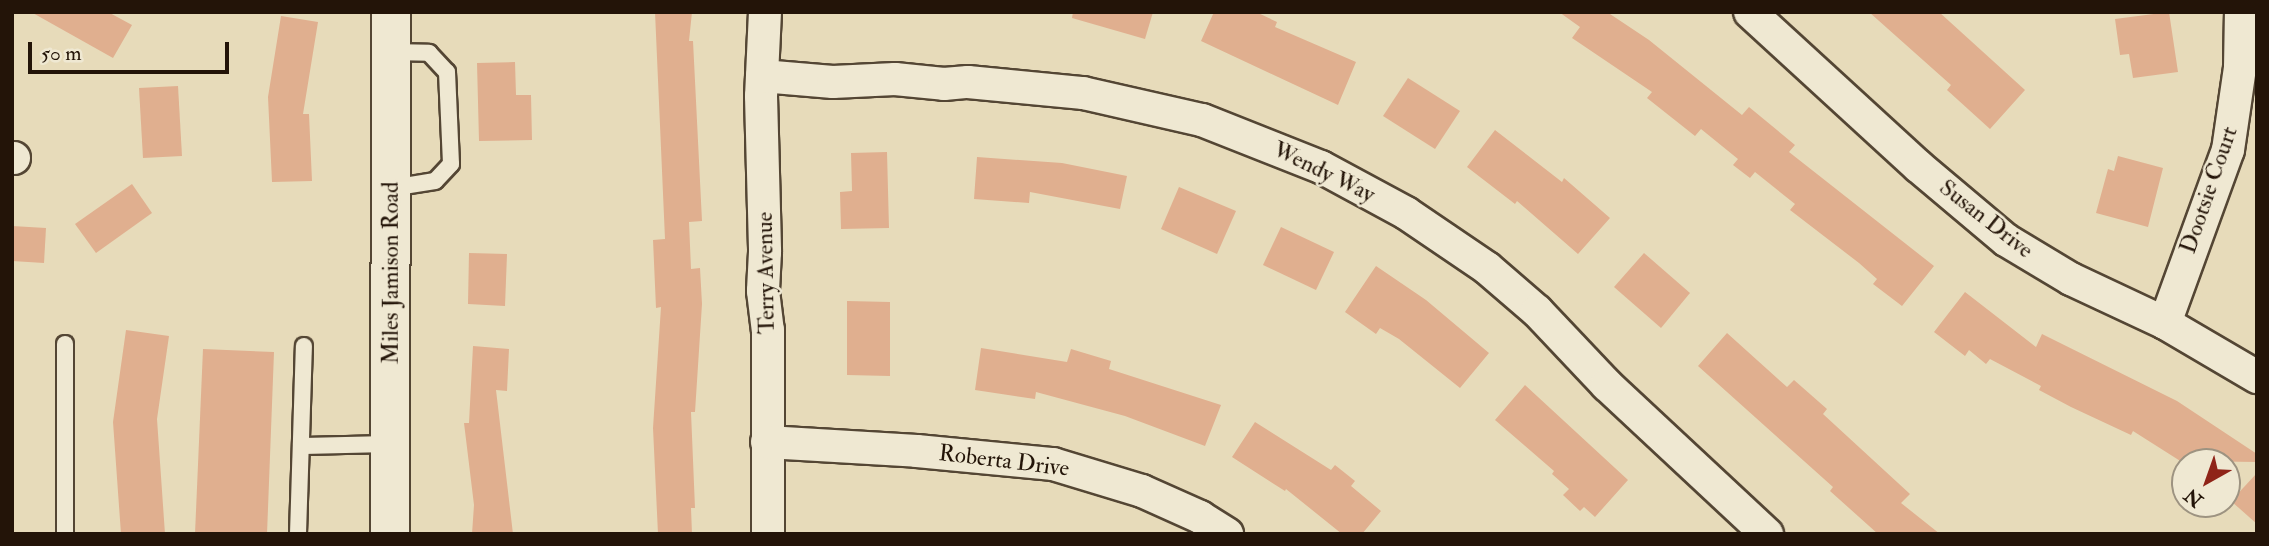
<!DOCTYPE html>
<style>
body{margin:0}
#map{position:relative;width:2269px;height:546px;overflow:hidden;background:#e7dbba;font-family:"IM FELL Double Pica",serif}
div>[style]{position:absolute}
.building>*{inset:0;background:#e0af8f}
.roads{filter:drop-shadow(2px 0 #544634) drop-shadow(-2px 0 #544634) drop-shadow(0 2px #544634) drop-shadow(0 -2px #544634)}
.service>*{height:16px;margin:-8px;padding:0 8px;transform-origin:8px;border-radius:8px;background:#efe8d2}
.minor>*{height:32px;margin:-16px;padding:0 16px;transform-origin:16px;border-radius:16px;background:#efe8d2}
.secondary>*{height:38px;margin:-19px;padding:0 19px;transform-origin:19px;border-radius:19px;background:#efe8d2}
span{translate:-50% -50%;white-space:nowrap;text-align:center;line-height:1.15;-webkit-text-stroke:5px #efe8d2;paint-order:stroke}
.street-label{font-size:23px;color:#231408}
.frame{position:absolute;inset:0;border:14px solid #231408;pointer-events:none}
.north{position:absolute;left:2171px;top:448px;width:70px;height:70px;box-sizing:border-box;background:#efe8d2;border:2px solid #9d9381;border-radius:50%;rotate:220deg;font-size:19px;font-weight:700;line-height:28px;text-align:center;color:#231408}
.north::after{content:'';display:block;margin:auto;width:24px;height:32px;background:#8f2418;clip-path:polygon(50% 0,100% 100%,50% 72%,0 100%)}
.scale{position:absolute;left:28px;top:42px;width:201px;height:32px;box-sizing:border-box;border:4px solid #231408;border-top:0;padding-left:9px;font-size:21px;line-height:24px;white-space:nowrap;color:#231408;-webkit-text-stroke:5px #efe8d2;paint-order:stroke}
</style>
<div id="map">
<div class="building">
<div style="clip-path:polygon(31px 12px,108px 12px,132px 25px,113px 58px)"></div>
<div style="clip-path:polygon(655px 12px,692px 12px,689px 41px,693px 41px,702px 221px,689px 222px,691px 269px,700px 268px,702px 304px,695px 412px,691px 412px,695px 508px,691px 508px,692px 534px,658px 534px,653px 428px,661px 307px,656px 308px,653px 240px,665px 239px)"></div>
<div style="clip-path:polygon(1073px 12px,1153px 12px,1145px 39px,1072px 18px)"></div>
<div style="clip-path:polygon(1214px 12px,1256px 12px,1277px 22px,1275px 27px,1356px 62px,1338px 105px,1201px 41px)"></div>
<div style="clip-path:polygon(1559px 12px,1607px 12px,1649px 40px,1742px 115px,1749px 107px,1795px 145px,1789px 152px,1934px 266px,1902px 306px,1873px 284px,1877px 279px,1859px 263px,1790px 210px,1795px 204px,1755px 172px,1750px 178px,1733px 165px,1738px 159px,1701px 129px,1695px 136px,1647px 98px,1652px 92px,1572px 38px,1580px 27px)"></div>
<div style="clip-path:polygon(1869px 12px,1939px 12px,2025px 90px,1990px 129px,1947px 90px,1951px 85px)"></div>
<div style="clip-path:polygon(2169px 12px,2178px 72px,2133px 78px,2129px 54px,2120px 55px,2115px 19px)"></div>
<div style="clip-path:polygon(281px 16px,318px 22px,303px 114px,309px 114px,312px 181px,272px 182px,268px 97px)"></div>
<div style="clip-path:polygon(515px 62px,516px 95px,531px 95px,532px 140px,479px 141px,477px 63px)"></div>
<div style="clip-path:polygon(1408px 78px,1460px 111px,1435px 149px,1383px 116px)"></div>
<div style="clip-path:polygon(178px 86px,182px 156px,143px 158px,139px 88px)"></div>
<div style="clip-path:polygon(1495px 130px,1562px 182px,1564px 178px,1610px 218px,1578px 254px,1517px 201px,1515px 204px,1467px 167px)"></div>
<div style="clip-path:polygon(887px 152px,889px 228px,841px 229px,840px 192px,852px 191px,851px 153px)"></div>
<div style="clip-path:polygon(2118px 156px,2163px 168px,2148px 227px,2096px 213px,2108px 169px,2114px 171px)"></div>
<div style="clip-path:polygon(977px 157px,1062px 163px,1127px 176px,1120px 209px,1030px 192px,1029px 203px,974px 199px)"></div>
<div style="clip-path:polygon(132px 184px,152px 213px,96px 253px,75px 224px)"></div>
<div style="clip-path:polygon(1179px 187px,1236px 211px,1217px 254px,1161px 229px)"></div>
<div style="clip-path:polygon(12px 226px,46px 228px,44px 263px,12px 261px)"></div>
<div style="clip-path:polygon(1281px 227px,1334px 252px,1316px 290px,1263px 265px)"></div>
<div style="clip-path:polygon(469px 253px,507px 254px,505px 306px,468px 304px)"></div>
<div style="clip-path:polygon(1644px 253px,1690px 293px,1661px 328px,1614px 287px)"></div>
<div style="clip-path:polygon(1376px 266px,1426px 300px,1489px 353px,1460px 388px,1399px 339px,1380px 328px,1376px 334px,1345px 312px)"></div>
<div style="clip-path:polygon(1965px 292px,2036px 347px,2042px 334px,2177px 401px,2257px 454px,2257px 462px,2185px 461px,2185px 464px,2133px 431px,2131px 435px,2071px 407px,2039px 390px,2041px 386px,1990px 359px,1986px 364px,1969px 350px,1965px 356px,1934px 332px)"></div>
<div style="clip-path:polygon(847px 301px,890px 302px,890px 376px,847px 375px)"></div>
<div style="clip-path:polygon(126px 330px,169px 336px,157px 419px,165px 534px,121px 534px,113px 422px)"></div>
<div style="clip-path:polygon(1727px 333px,1787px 387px,1794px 380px,1827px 409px,1823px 414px,1910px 494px,1901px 503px,1940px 534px,1878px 534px,1830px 491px,1833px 487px,1698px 366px)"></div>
<div style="clip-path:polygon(473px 346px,509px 349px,507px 391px,496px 390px,513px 534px,472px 534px,474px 505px,464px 423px,469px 423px)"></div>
<div style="clip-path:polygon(981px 348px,1067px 362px,1071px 349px,1111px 361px,1109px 369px,1221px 405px,1205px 446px,1125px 416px,1036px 392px,1035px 399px,975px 390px)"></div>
<div style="clip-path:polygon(203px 349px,274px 352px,267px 534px,195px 534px)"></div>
<div style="clip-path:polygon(1525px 385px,1628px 480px,1595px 517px,1584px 507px,1580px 511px,1563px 495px,1569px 489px,1552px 474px,1554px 471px,1495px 420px)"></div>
<div style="clip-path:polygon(1255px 422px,1331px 470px,1335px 465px,1355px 481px,1351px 486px,1381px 511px,1362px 534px,1342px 534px,1286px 489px,1285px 491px,1232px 457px)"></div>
<div style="clip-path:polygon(2257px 473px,2257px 524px,2231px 501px)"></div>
</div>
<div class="roads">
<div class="service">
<div style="left:390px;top:52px;width:39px;rotate:1deg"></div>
<div style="left:429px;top:53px;width:26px;rotate:47deg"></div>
<div style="left:447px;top:72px;width:92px;rotate:87.5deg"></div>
<div style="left:451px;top:164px;width:23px;rotate:133deg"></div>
<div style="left:435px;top:181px;width:45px;rotate:171deg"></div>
<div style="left:65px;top:344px;width:190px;rotate:90deg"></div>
<div style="left:301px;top:446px;width:89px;rotate:-1.3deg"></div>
<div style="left:298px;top:534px;width:188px;rotate:-88.2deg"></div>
</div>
<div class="minor">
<div style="left:765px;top:12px;width:84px;rotate:92.7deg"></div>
<div style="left:761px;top:96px;width:156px;rotate:88.5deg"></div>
<div style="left:765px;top:252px;width:39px;rotate:93deg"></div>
<div style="left:763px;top:291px;width:39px;rotate:83deg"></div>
<div style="left:768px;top:330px;width:204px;rotate:90deg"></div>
<div style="left:1750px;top:12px;width:228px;rotate:42.5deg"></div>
<div style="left:1918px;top:166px;width:115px;rotate:40.1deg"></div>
<div style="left:2006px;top:240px;width:76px;rotate:31deg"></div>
<div style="left:2071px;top:279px;width:104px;rotate:25.1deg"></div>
<div style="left:2165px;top:323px;width:107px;rotate:30.4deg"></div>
<div style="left:762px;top:76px;width:71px;rotate:4.8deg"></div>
<div style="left:833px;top:82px;width:62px;rotate:-2.8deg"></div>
<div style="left:895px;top:79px;width:49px;rotate:5.8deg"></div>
<div style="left:944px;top:84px;width:24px;rotate:-5deg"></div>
<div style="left:968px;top:82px;width:116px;rotate:5.5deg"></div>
<div style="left:1083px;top:93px;width:122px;rotate:12.8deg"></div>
<div style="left:1202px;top:120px;width:128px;rotate:21.6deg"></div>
<div style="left:1321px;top:167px;width:97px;rotate:28.4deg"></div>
<div style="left:1406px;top:213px;width:98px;rotate:34.2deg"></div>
<div style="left:1487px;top:268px;width:66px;rotate:40.7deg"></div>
<div style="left:1537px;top:311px;width:102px;rotate:46.6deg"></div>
<div style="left:1607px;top:385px;width:219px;rotate:43deg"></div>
<div style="left:12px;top:158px;width:2px"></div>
<div style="left:2165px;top:323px;width:184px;rotate:-70deg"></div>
<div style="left:2228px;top:150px;width:83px;rotate:-81.7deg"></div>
<div style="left:2240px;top:68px;width:56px;rotate:-89deg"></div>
<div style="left:767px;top:442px;width:150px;rotate:3.4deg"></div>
<div style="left:917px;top:451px;width:137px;rotate:5.5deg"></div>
<div style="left:1053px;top:464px;width:93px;rotate:16.9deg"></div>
<div style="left:1142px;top:491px;width:64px;rotate:24.1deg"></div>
<div style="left:1200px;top:517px;width:32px;rotate:32deg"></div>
</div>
<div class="secondary">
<div style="left:390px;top:534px;width:522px;rotate:-89.89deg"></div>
</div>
</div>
<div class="street-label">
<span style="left:1324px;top:172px;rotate:26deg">Wendy Way</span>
<span style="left:2209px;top:190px;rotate:-71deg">Dootsie Court</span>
<span style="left:1986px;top:219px;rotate:38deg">Susan Drive</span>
<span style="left:391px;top:273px;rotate:-90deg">Miles Jamison Road</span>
<span style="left:766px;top:273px;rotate:-91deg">Terry Avenue</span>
<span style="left:1004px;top:461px;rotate:7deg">Roberta Drive</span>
</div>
<div class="frame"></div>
<div class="north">N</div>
<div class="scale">50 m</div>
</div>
